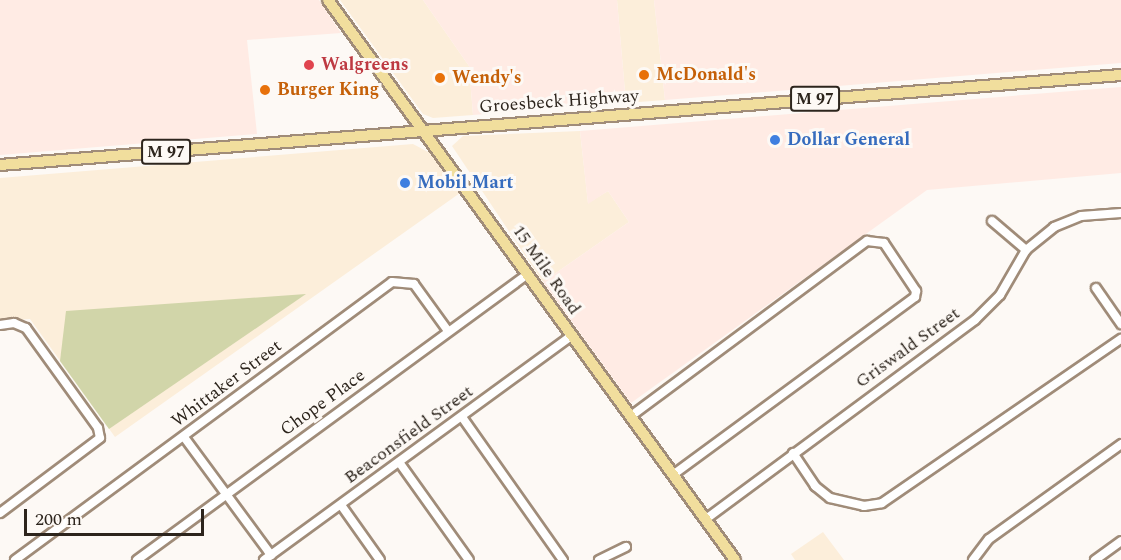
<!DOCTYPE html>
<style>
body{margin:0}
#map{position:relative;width:1121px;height:560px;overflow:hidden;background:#fdf9f5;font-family:Spectral,serif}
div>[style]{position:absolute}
.commercial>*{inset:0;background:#fceeda}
.industrial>*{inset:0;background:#ffebe4}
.green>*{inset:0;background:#d1d5a9}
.roads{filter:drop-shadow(2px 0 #a08c79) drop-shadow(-2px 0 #a08c79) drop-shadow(0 2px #a08c79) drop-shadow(0 -2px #a08c79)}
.minor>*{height:8px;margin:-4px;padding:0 4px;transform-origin:4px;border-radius:4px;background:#fff}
.major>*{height:10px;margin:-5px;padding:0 5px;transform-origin:5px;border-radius:5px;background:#f1de9d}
.dots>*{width:16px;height:16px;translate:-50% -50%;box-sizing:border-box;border:3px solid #fdf9f5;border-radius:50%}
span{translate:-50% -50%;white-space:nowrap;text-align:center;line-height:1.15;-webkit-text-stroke:6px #fdf9f5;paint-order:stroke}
.shield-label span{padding:2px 4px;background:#fdf9f5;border:2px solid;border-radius:4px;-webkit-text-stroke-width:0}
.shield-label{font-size:16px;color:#2d251d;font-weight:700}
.health-label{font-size:18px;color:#be3a42;font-weight:700}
.left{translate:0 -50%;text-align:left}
.food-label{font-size:18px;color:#c56008;font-weight:700}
.street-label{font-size:18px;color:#2d251d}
.shop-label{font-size:18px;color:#366cbe;font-weight:700}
.scale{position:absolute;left:24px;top:509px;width:180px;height:27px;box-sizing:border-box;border:3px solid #2d251d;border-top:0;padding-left:8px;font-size:18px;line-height:21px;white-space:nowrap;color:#2d251d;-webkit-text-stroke:4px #fdf9f5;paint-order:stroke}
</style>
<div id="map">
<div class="commercial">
<div style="clip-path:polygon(340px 0,423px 0,469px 66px,473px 115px,433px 118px,423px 114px)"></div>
<div style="clip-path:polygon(617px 0,654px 0,665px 100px,626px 103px)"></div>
<div style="clip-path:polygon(580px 131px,588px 203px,608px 191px,629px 222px,543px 282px,452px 146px,463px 136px)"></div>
<div style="clip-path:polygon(413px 144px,430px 153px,460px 193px,115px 437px,30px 319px,0 321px,0 178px)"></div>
<div style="clip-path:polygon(823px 532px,844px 560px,795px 560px,791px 554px)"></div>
</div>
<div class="industrial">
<div style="clip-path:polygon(0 0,319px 0,341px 33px,247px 40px,257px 134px,0 155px)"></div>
<div style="clip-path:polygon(423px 0,617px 0,626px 103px,473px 115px,469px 66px)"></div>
<div style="clip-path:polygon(654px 0,1121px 0,1121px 63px,665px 100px)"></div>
<div style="clip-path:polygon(1121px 87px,1121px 173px,927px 190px,631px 403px,543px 282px,629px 222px,608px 191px,588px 204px,580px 131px)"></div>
</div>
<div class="green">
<div style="clip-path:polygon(306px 294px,109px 429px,60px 361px,66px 311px)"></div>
</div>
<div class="roads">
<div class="minor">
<div style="left:992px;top:221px;width:45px;rotate:40.5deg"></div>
<div style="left:1096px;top:288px;width:44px;rotate:55.2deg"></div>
<div style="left:0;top:325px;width:14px;rotate:-8deg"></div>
<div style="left:14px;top:323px;width:13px;rotate:23deg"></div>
<div style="left:26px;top:328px;width:123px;rotate:54.2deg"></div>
<div style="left:98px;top:428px;width:10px;rotate:79deg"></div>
<div style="left:100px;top:438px;width:125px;rotate:143.1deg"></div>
<div style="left:631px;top:416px;width:294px;rotate:-36.6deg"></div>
<div style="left:867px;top:241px;width:17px;rotate:7deg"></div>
<div style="left:884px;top:243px;width:58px;rotate:56.3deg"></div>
<div style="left:916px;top:291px;width:6px;rotate:99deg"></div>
<div style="left:915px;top:297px;width:300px;rotate:143.7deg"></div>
<div style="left:462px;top:417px;width:175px;rotate:54.8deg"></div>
<div style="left:184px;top:437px;width:147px;rotate:53.6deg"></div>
<div style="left:793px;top:453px;width:40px;rotate:56deg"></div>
<div style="left:815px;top:486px;width:19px;rotate:39deg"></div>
<div style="left:830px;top:498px;width:35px;rotate:13deg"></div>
<div style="left:864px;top:506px;width:18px;rotate:-9deg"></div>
<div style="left:882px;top:503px;width:290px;rotate:-34.5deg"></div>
<div style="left:399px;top:462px;width:120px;rotate:54.5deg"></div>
<div style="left:341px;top:505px;width:67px;rotate:54.7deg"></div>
<div style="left:706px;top:519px;width:335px;rotate:-36.5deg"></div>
<div style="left:975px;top:320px;width:35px;rotate:-45deg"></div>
<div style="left:1000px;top:295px;width:52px;rotate:-60deg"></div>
<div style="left:1026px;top:250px;width:36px;rotate:-39deg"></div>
<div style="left:1054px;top:227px;width:29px;rotate:-22deg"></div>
<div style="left:1081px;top:216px;width:40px;rotate:-4.3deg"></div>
<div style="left:15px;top:560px;width:468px;rotate:-36.4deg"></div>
<div style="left:392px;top:282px;width:22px;rotate:5deg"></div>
<div style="left:414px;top:284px;width:58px;rotate:54.1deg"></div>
<div style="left:137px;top:560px;width:484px;rotate:-36.2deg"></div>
<div style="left:264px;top:560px;width:381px;rotate:-36.1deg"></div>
<div style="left:599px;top:560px;width:30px;rotate:-26deg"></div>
<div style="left:973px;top:560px;width:26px;rotate:-53deg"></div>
<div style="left:989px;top:539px;width:163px;rotate:-35.7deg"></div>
<div style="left:1095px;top:560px;width:32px;rotate:-36deg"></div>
</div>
<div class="major">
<div style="left:328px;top:0;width:692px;rotate:53.99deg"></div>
<div style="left:0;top:165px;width:1125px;rotate:-4.59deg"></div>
</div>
</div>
<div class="dots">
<div style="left:309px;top:65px;background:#e0444e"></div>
<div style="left:644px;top:75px;background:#e8710a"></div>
<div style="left:440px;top:78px;background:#e8710a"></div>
<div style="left:265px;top:90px;background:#e8710a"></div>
<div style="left:775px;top:140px;background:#3f7fe0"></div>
<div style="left:405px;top:183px;background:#3f7fe0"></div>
</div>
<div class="shield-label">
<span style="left:815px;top:99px">M 97</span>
<span style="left:166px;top:152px">M 97</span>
</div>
<div class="health-label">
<span class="left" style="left:321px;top:65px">Walgreens</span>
</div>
<div class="food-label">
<span class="left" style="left:656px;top:75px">McDonald's</span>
<span class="left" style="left:452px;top:78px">Wendy's</span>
<span class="left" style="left:277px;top:90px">Burger King</span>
</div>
<div class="street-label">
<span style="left:559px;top:102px;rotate:-4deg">Groesbeck Highway</span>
<span style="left:546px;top:270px;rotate:55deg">15 Mile Road</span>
<span style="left:908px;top:348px;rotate:-36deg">Griswald Street</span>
<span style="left:227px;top:384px;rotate:-37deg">Whittaker Street</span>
<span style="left:323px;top:403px;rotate:-36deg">Chope Place</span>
<span style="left:409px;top:435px;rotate:-36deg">Beaconsfield Street</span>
</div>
<div class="shop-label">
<span class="left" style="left:787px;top:140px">Dollar General</span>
<span class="left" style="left:417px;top:183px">Mobil Mart</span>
</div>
<div class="scale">200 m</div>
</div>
